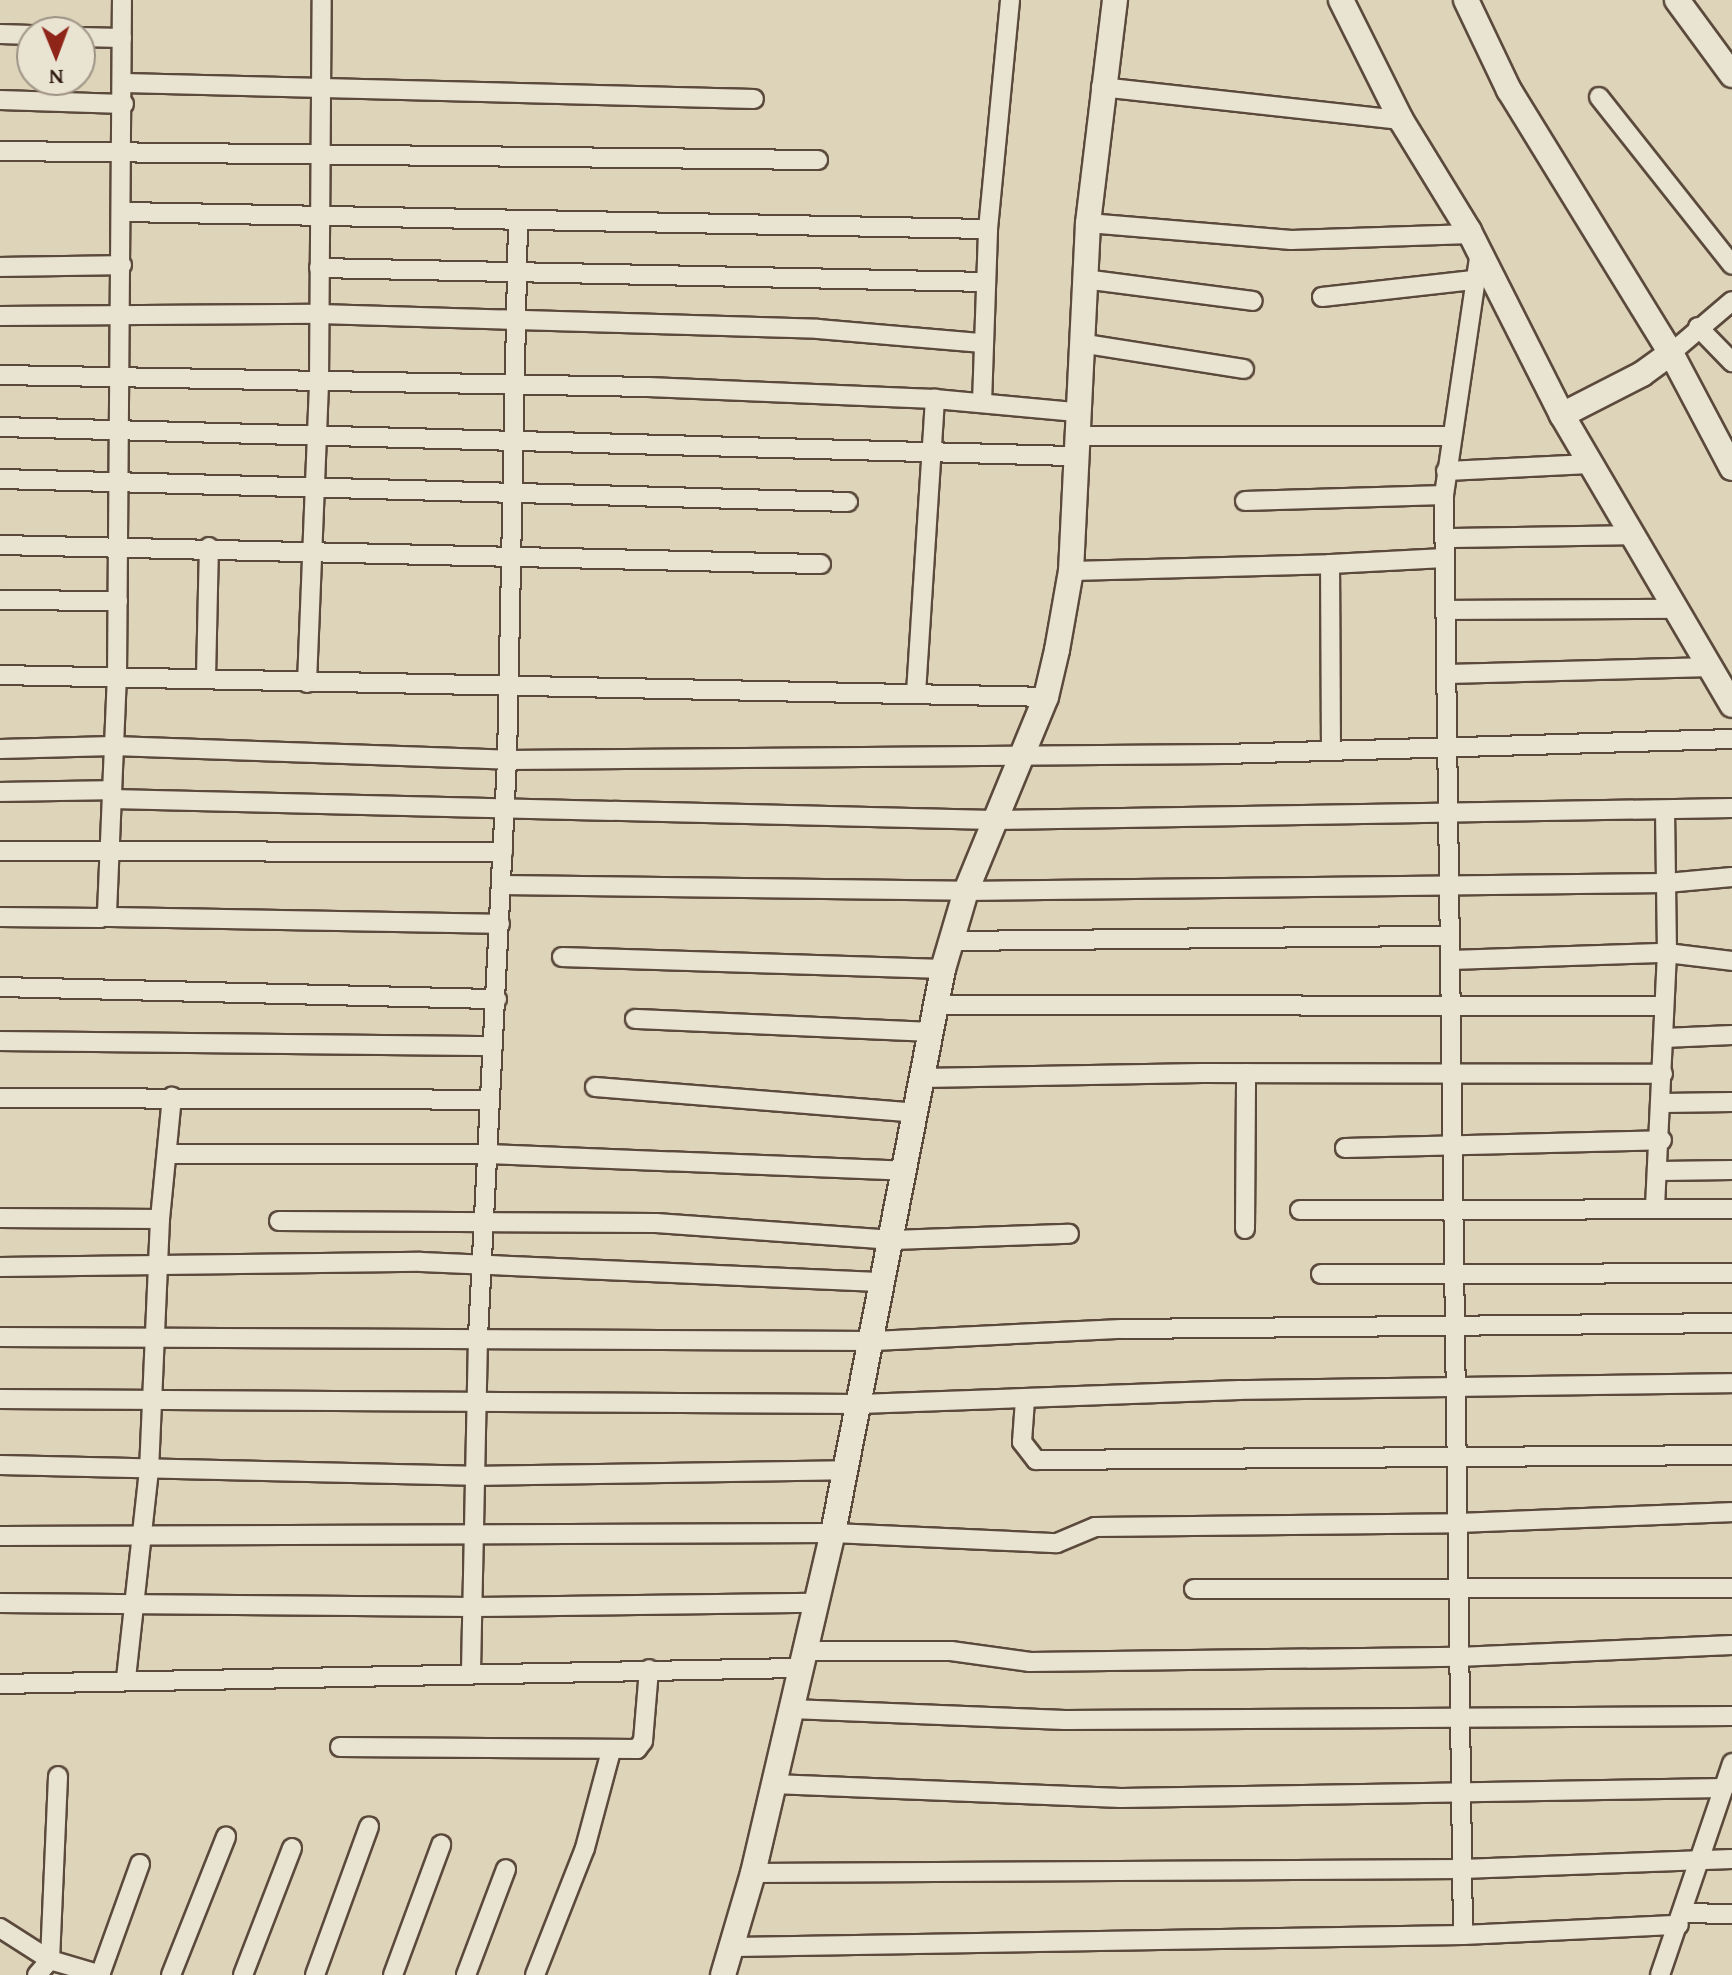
<!DOCTYPE html>
<style>
body{margin:0}
#map{position:relative;width:1732px;height:1975px;overflow:hidden;background:#ddd4b9;font-family:"Gentium Book Plus",serif}
div>[style]{position:absolute}
.roads{filter:drop-shadow(2px 0 #5b4a3c) drop-shadow(-2px 0 #5b4a3c) drop-shadow(0 2px #5b4a3c) drop-shadow(0 -2px #5b4a3c)}
.street>*{height:18px;margin:-9px;padding:0 9px;transform-origin:9px;border-radius:9px;background:#e9e3d2}
.secondary>*{height:24px;margin:-12px;padding:0 12px;transform-origin:12px;border-radius:12px;background:#e9e3d2}
span{translate:-50% -50%;white-space:nowrap;text-align:center;line-height:1.15;-webkit-text-stroke:8px #e9e3d2;paint-order:stroke}
.north{position:absolute;left:16px;top:16px;width:80px;height:80px;box-sizing:border-box;background:#e9e3d2;border:2px solid #9f9386;border-radius:50%;rotate:179deg;font-size:22px;font-weight:700;line-height:32px;text-align:center;color:#301c13}
.north::after{content:'';display:block;margin:auto;width:28px;height:36px;background:#8f2418;clip-path:polygon(50% 0,100% 100%,50% 72%,0 100%)}
</style>
<div id="map">
<div class="roads">
<div class="street">
<div style="left:0;top:34px;width:32px;rotate:2deg"></div>
<div style="left:80px;top:37px;width:42px;rotate:1.4deg"></div>
<div style="left:124px;top:83px;width:630px;rotate:1.45deg"></div>
<div style="left:1101px;top:87px;width:302px;rotate:6.3deg"></div>
<div style="left:1599px;top:97px;width:214px;rotate:51.6deg"></div>
<div style="left:0;top:100px;width:124px;rotate:1.8deg"></div>
<div style="left:0;top:151px;width:818px;rotate:0.63deg"></div>
<div style="left:124px;top:212px;width:864px;rotate:1.13deg"></div>
<div style="left:1088px;top:223px;width:204px;rotate:4.8deg"></div>
<div style="left:1291px;top:240px;width:180px;rotate:-1.9deg"></div>
<div style="left:0;top:267px;width:122px;rotate:-0.9deg"></div>
<div style="left:319px;top:268px;width:667px;rotate:1.2deg"></div>
<div style="left:1084px;top:279px;width:170px;rotate:7.4deg"></div>
<div style="left:1322px;top:297px;width:152px;rotate:-6.4deg"></div>
<div style="left:0;top:316px;width:319px;rotate:-0.4deg"></div>
<div style="left:319px;top:314px;width:499px;rotate:1.7deg"></div>
<div style="left:818px;top:329px;width:165px;rotate:4.9deg"></div>
<div style="left:1698px;top:327px;width:49px;rotate:45.8deg"></div>
<div style="left:1080px;top:343px;width:166px;rotate:9deg"></div>
<div style="left:1671px;top:353px;width:80px;rotate:-40.4deg"></div>
<div style="left:0;top:375px;width:648px;rotate:1.06deg"></div>
<div style="left:648px;top:387px;width:287px;rotate:2.4deg"></div>
<div style="left:935px;top:399px;width:142px;rotate:5.3deg"></div>
<div style="left:982px;top:403px;width:174px;rotate:-88deg"></div>
<div style="left:988px;top:229px;width:230px;rotate:-84.5deg"></div>
<div style="left:0;top:427px;width:1074px;rotate:1.55deg"></div>
<div style="left:1075px;top:436px;width:374px"></div>
<div style="left:1446px;top:471px;width:145px;rotate:-2.8deg"></div>
<div style="left:0;top:479px;width:848px;rotate:1.55deg"></div>
<div style="left:1245px;top:501px;width:199px;rotate:-1.7deg"></div>
<div style="left:1445px;top:538px;width:189px;rotate:-0.9deg"></div>
<div style="left:0;top:545px;width:821px;rotate:1.33deg"></div>
<div style="left:1071px;top:571px;width:259px;rotate:-1.5deg"></div>
<div style="left:0;top:600px;width:118px;rotate:0.5deg"></div>
<div style="left:1446px;top:610px;width:229px;rotate:-0.3deg"></div>
<div style="left:1447px;top:674px;width:265px;rotate:-1.5deg"></div>
<div style="left:0;top:675px;width:1046px;rotate:1.2deg"></div>
<div style="left:206px;top:677px;width:130px;rotate:-88.7deg"></div>
<div style="left:307px;top:683px;width:301px;rotate:-87.7deg"></div>
<div style="left:319px;top:382px;width:382px;rotate:-89.6deg"></div>
<div style="left:916px;top:693px;width:295px;rotate:-86.3deg"></div>
<div style="left:0;top:749px;width:113px;rotate:-1.5deg"></div>
<div style="left:113px;top:746px;width:394px;rotate:2deg"></div>
<div style="left:507px;top:760px;width:717px;rotate:-0.48deg"></div>
<div style="left:1224px;top:754px;width:508px;rotate:-1.69deg"></div>
<div style="left:1331px;top:751px;width:187px;rotate:-90.3deg"></div>
<div style="left:1330px;top:564px;width:115px;rotate:-3deg"></div>
<div style="left:0;top:792px;width:112px;rotate:-1deg"></div>
<div style="left:112px;top:799px;width:882px;rotate:1.36deg"></div>
<div style="left:994px;top:820px;width:738px;rotate:-0.93deg"></div>
<div style="left:0;top:851px;width:503px;rotate:0.11deg"></div>
<div style="left:501px;top:885px;width:465px;rotate:0.7deg"></div>
<div style="left:966px;top:891px;width:701px;rotate:-0.65deg"></div>
<div style="left:1667px;top:883px;width:65px;rotate:-5.3deg"></div>
<div style="left:0;top:917px;width:100px;rotate:0.6deg"></div>
<div style="left:100px;top:918px;width:9px;rotate:-36deg"></div>
<div style="left:107px;top:913px;width:236px;rotate:-87.6deg"></div>
<div style="left:117px;top:677px;width:677px;rotate:-89.58deg"></div>
<div style="left:105px;top:917px;width:395px;rotate:1deg"></div>
<div style="left:951px;top:941px;width:499px;rotate:-0.6deg"></div>
<div style="left:562px;top:957px;width:381px;rotate:1.8deg"></div>
<div style="left:1451px;top:960px;width:216px;rotate:-1.9deg"></div>
<div style="left:1667px;top:953px;width:65px;rotate:7deg"></div>
<div style="left:0;top:987px;width:497px;rotate:1.4deg"></div>
<div style="left:935px;top:1005px;width:728px;rotate:0.08deg"></div>
<div style="left:635px;top:1019px;width:294px;rotate:2.5deg"></div>
<div style="left:1664px;top:1038px;width:68px;rotate:-2.5deg"></div>
<div style="left:0;top:1041px;width:493px;rotate:0.6deg"></div>
<div style="left:922px;top:1078px;width:280px;rotate:-1deg"></div>
<div style="left:1202px;top:1073px;width:461px;rotate:0.1deg"></div>
<div style="left:595px;top:1087px;width:322px;rotate:4.6deg"></div>
<div style="left:0;top:1098px;width:490px;rotate:0.2deg"></div>
<div style="left:1663px;top:1103px;width:69px;rotate:-0.8deg"></div>
<div style="left:1345px;top:1148px;width:317px;rotate:-1.4deg"></div>
<div style="left:169px;top:1154px;width:319px"></div>
<div style="left:488px;top:1154px;width:418px;rotate:2.3deg"></div>
<div style="left:1660px;top:1171px;width:72px;rotate:-0.8deg"></div>
<div style="left:1655px;top:1207px;width:254px;rotate:-87.3deg"></div>
<div style="left:1667px;top:953px;width:143px;rotate:-90.8deg"></div>
<div style="left:1300px;top:1210px;width:432px;rotate:-0.1deg"></div>
<div style="left:0;top:1218px;width:160px;rotate:0.4deg"></div>
<div style="left:160px;top:1219px;width:251px;rotate:92.5deg"></div>
<div style="left:149px;top:1470px;width:210px;rotate:96.3deg"></div>
<div style="left:160px;top:1219px;width:123px;rotate:-84.4deg"></div>
<div style="left:279px;top:1221px;width:377px;rotate:0.3deg"></div>
<div style="left:656px;top:1223px;width:238px;rotate:4.1deg"></div>
<div style="left:893px;top:1240px;width:176px;rotate:-2deg"></div>
<div style="left:1245px;top:1229px;width:156px;rotate:-89.6deg"></div>
<div style="left:0;top:1267px;width:421px;rotate:-0.7deg"></div>
<div style="left:421px;top:1262px;width:464px;rotate:2.5deg"></div>
<div style="left:1321px;top:1274px;width:411px;rotate:-0.1deg"></div>
<div style="left:0;top:1337px;width:874px;rotate:0.26deg"></div>
<div style="left:874px;top:1341px;width:248px;rotate:-2.8deg"></div>
<div style="left:1122px;top:1329px;width:610px;rotate:-0.56deg"></div>
<div style="left:0;top:1399px;width:860px;rotate:0.33deg"></div>
<div style="left:860px;top:1404px;width:380px;rotate:-2.1deg"></div>
<div style="left:1240px;top:1390px;width:492px;rotate:-0.8deg"></div>
<div style="left:1025px;top:1400px;width:42px;rotate:94.1deg"></div>
<div style="left:1022px;top:1442px;width:23px;rotate:52deg"></div>
<div style="left:1036px;top:1460px;width:696px;rotate:-0.41deg"></div>
<div style="left:0;top:1465px;width:473px;rotate:1.3deg"></div>
<div style="left:473px;top:1476px;width:372px;rotate:-0.9deg"></div>
<div style="left:0;top:1536px;width:833px;rotate:-0.21deg"></div>
<div style="left:833px;top:1533px;width:224px;rotate:2.6deg"></div>
<div style="left:1057px;top:1543px;width:41px;rotate:-22.8deg"></div>
<div style="left:1095px;top:1527px;width:366px;rotate:-0.6deg"></div>
<div style="left:1461px;top:1523px;width:271px;rotate:-2.3deg"></div>
<div style="left:1194px;top:1589px;width:538px;rotate:-0.11deg"></div>
<div style="left:0;top:1603px;width:472px;rotate:0.5deg"></div>
<div style="left:472px;top:1607px;width:343px;rotate:-0.7deg"></div>
<div style="left:805px;top:1651px;width:146px"></div>
<div style="left:951px;top:1651px;width:80px;rotate:7.9deg"></div>
<div style="left:1030px;top:1662px;width:428px;rotate:-0.7deg"></div>
<div style="left:1458px;top:1657px;width:274px;rotate:-2.5deg"></div>
<div style="left:471px;top:1671px;width:334px;rotate:-88.8deg"></div>
<div style="left:478px;top:1337px;width:578px;rotate:-87.12deg"></div>
<div style="left:507px;top:760px;width:539px;rotate:-88.83deg"></div>
<div style="left:0;top:1684px;width:800px;rotate:-1.15deg"></div>
<div style="left:791px;top:1709px;width:274px;rotate:2.3deg"></div>
<div style="left:1065px;top:1720px;width:667px;rotate:-0.34deg"></div>
<div style="left:340px;top:1747px;width:297px;rotate:0.4deg"></div>
<div style="left:637px;top:1749px;width:10px;rotate:-53deg"></div>
<div style="left:643px;top:1741px;width:72px;rotate:-85.2deg"></div>
<div style="left:773px;top:1784px;width:348px;rotate:2.3deg"></div>
<div style="left:1121px;top:1798px;width:603px;rotate:-0.95deg"></div>
<div style="left:753px;top:1873px;width:709px;rotate:-0.32deg"></div>
<div style="left:1462px;top:1869px;width:270px;rotate:-2.1deg"></div>
<div style="left:1683px;top:1913px;width:49px;rotate:1.2deg"></div>
<div style="left:0;top:1928px;width:59px;rotate:32.6deg"></div>
<div style="left:50px;top:1960px;width:53px;rotate:16.4deg"></div>
<div style="left:1463px;top:1935px;width:1440px;rotate:-90.76deg"></div>
<div style="left:1444px;top:495px;width:247px;rotate:-81.6deg"></div>
<div style="left:734px;top:1947px;width:729px;rotate:-0.94deg"></div>
<div style="left:1463px;top:1935px;width:216px;rotate:-2.7deg"></div>
<div style="left:37px;top:1975px;width:20px;rotate:-49deg"></div>
<div style="left:50px;top:1960px;width:184px;rotate:-87.5deg"></div>
<div style="left:100px;top:1975px;width:118px;rotate:-70.2deg"></div>
<div style="left:171px;top:1975px;width:149px;rotate:-68.3deg"></div>
<div style="left:243px;top:1975px;width:136px;rotate:-68.9deg"></div>
<div style="left:315px;top:1975px;width:158px;rotate:-70deg"></div>
<div style="left:393px;top:1975px;width:139px;rotate:-69.7deg"></div>
<div style="left:466px;top:1975px;width:113px;rotate:-69.3deg"></div>
<div style="left:535px;top:1975px;width:136px;rotate:-68.5deg"></div>
<div style="left:585px;top:1848px;width:100px;rotate:-75deg"></div>
<div style="left:1660px;top:1975px;width:224px;rotate:-71.2deg"></div>
</div>
<div class="secondary">
<div style="left:1341px;top:0;width:134px;rotate:63.4deg"></div>
<div style="left:1401px;top:120px;width:130px;rotate:58.5deg"></div>
<div style="left:1469px;top:231px;width:206px;rotate:63.2deg"></div>
<div style="left:1562px;top:415px;width:336px;rotate:59.6deg"></div>
<div style="left:1466px;top:0;width:100px;rotate:64.5deg"></div>
<div style="left:1509px;top:90px;width:309px;rotate:58.4deg"></div>
<div style="left:1671px;top:353px;width:130px;rotate:62.1deg"></div>
<div style="left:1677px;top:0;width:93px;rotate:53.7deg"></div>
<div style="left:1562px;top:415px;width:90px;rotate:-27.1deg"></div>
<div style="left:1642px;top:374px;width:36px;rotate:-36deg"></div>
<div style="left:723px;top:1975px;width:106px;rotate:-73.6deg"></div>
<div style="left:753px;top:1873px;width:349px;rotate:-76.8deg"></div>
<div style="left:833px;top:1533px;width:575px;rotate:-78.96deg"></div>
<div style="left:943px;top:969px;width:81px;rotate:-73.6deg"></div>
<div style="left:966px;top:891px;width:210px;rotate:-67.6deg"></div>
<div style="left:1046px;top:697px;width:48px;rotate:-76.8deg"></div>
<div style="left:1057px;top:650px;width:80px;rotate:-80deg"></div>
<div style="left:1071px;top:571px;width:348px;rotate:-87.2deg"></div>
<div style="left:1088px;top:223px;width:225px;rotate:-83.1deg"></div>
</div>
</div>
<div class="north">N</div>
</div>
